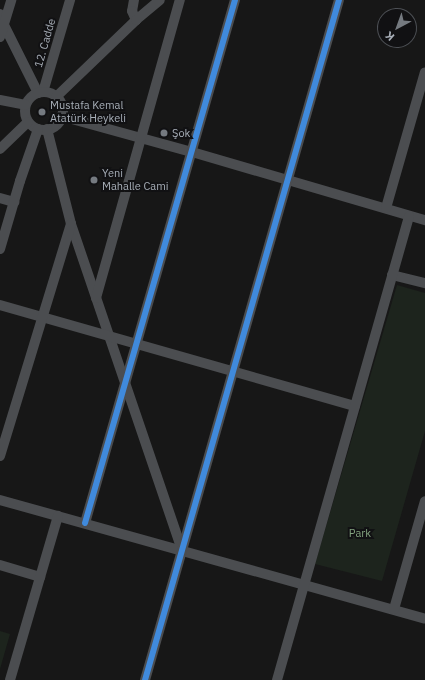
<!DOCTYPE html>
<meta charset="utf-8">
<style>
body{margin:0}
#map{position:relative;width:425px;height:680px;overflow:hidden;background:#171717;font-family:"IBM Plex Sans",sans-serif}
div>[style]{position:absolute}
.green>*{inset:0;background:#1d241d}
.minor>*{height:10px;margin:-5px;padding:0 5px;transform-origin:5px;border-radius:5px;background:#4b4d50}
.minor>.ring{margin:-5px;padding:0;box-sizing:content-box;background:none;border:10px solid #4b4d50;border-radius:50%}
.cycleway>*{height:6px;margin:-3px;padding:0 3px;transform-origin:3px;border-radius:3px;background:#408adc}
.dots>*{width:11px;height:11px;translate:-50% -50%;box-sizing:border-box;border:2px solid #111113;border-radius:50%}
span{translate:-50% -50%;white-space:nowrap;text-align:center;line-height:1.15;-webkit-text-stroke:4px #111113;paint-order:stroke}
.street-label{font-size:11px;color:#a8afb8}
.poi-label{font-size:11px;color:#a8afb8}
.left{translate:0 -50%;text-align:left}
.park-label{font-size:11px;color:#83a37f}
.north{position:absolute;left:377px;top:8px;width:40px;height:40px;box-sizing:border-box;background:#111113;border:1px solid #4d5055;border-radius:50%;rotate:221deg;font-size:11px;font-weight:700;line-height:16px;text-align:center;color:#a8afb8}
.north::after{content:'';display:block;margin:auto;width:14px;height:18px;background:#757a80;clip-path:polygon(50% 0,100% 100%,50% 72%,0 100%)}
</style>
<div id="map">
<div class="green">
<div style="clip-path:polygon(397px 285px,425px 293px,425px 431px,382px 581px,315px 564px)"></div>
<div style="clip-path:polygon(0 631px,10px 634px,0 669px)"></div>
</div>
<div class="minor">
<div style="left:134px;top:0;width:11px;rotate:100deg"></div>
<div style="left:132px;top:11px;width:10px;rotate:66deg"></div>
<div style="left:0;top:14px;width:12px;rotate:70deg"></div>
<div style="left:4px;top:25px;width:76px;rotate:63.4deg"></div>
<div style="left:0;top:37px;width:39px;rotate:-73deg"></div>
<div style="left:43px;top:92px;width:96px;rotate:-73.6deg"></div>
<div class="ring" style="left:25px;top:92px;width:28px;height:28px"></div>
<div style="left:56px;top:97px;width:111px;rotate:-43.9deg"></div>
<div style="left:136px;top:20px;width:31px;rotate:-40deg"></div>
<div style="left:0;top:100px;width:26px;rotate:11deg"></div>
<div style="left:61px;top:116px;width:136px;rotate:15.4deg"></div>
<div style="left:192px;top:152px;width:243px;rotate:16.3deg"></div>
<div style="left:47px;top:129px;width:98px;rotate:75.8deg"></div>
<div style="left:71px;top:224px;width:344px;rotate:71.2deg"></div>
<div style="left:0;top:149px;width:39px;rotate:-44deg"></div>
<div style="left:0;top:198px;width:15px;rotate:16deg"></div>
<div style="left:386px;top:208px;width:141px;rotate:-74deg"></div>
<div style="left:0;top:249px;width:71px;rotate:-73.6deg"></div>
<div style="left:20px;top:181px;width:55px;rotate:-70.9deg"></div>
<div style="left:392px;top:275px;width:34px;rotate:14deg"></div>
<div style="left:96px;top:298px;width:310px;rotate:-74.3deg"></div>
<div style="left:0;top:305px;width:369px;rotate:15.9deg"></div>
<div style="left:0;top:456px;width:243px;rotate:-73deg"></div>
<div style="left:0;top:500px;width:441px;rotate:15.6deg"></div>
<div style="left:85px;top:523px;width:544px;rotate:-74deg"></div>
<div style="left:0;top:565px;width:42px;rotate:16.7deg"></div>
<div style="left:394px;top:609px;width:112px;rotate:-74deg"></div>
<div style="left:10px;top:680px;width:171px;rotate:-73.7deg"></div>
<div style="left:145px;top:680px;width:707px;rotate:-74.08deg"></div>
<div style="left:277px;top:680px;width:482px;rotate:-74.1deg"></div>
</div>
<div class="cycleway">
<div style="left:85px;top:523px;width:544px;rotate:-74deg"></div>
<div style="left:145px;top:680px;width:707px;rotate:-74.08deg"></div>
</div>
<div class="dots">
<div style="left:42px;top:112px;background:#757a80"></div>
<div style="left:164px;top:133px;background:#757a80"></div>
<div style="left:94px;top:180px;background:#757a80"></div>
</div>
<div class="street-label">
<span style="left:45px;top:43px;rotate:-74deg">12. Cadde</span>
</div>
<div class="poi-label">
<span class="left" style="left:50px;top:112px">Mustafa Kemal<br>Atatürk Heykeli</span>
<span class="left" style="left:172px;top:133px">Şok</span>
<span class="left" style="left:102px;top:180px">Yeni<br>Mahalle Cami</span>
</div>
<div class="park-label">
<span style="left:360px;top:533px">Park</span>
</div>
<div class="north">K</div>
</div>
